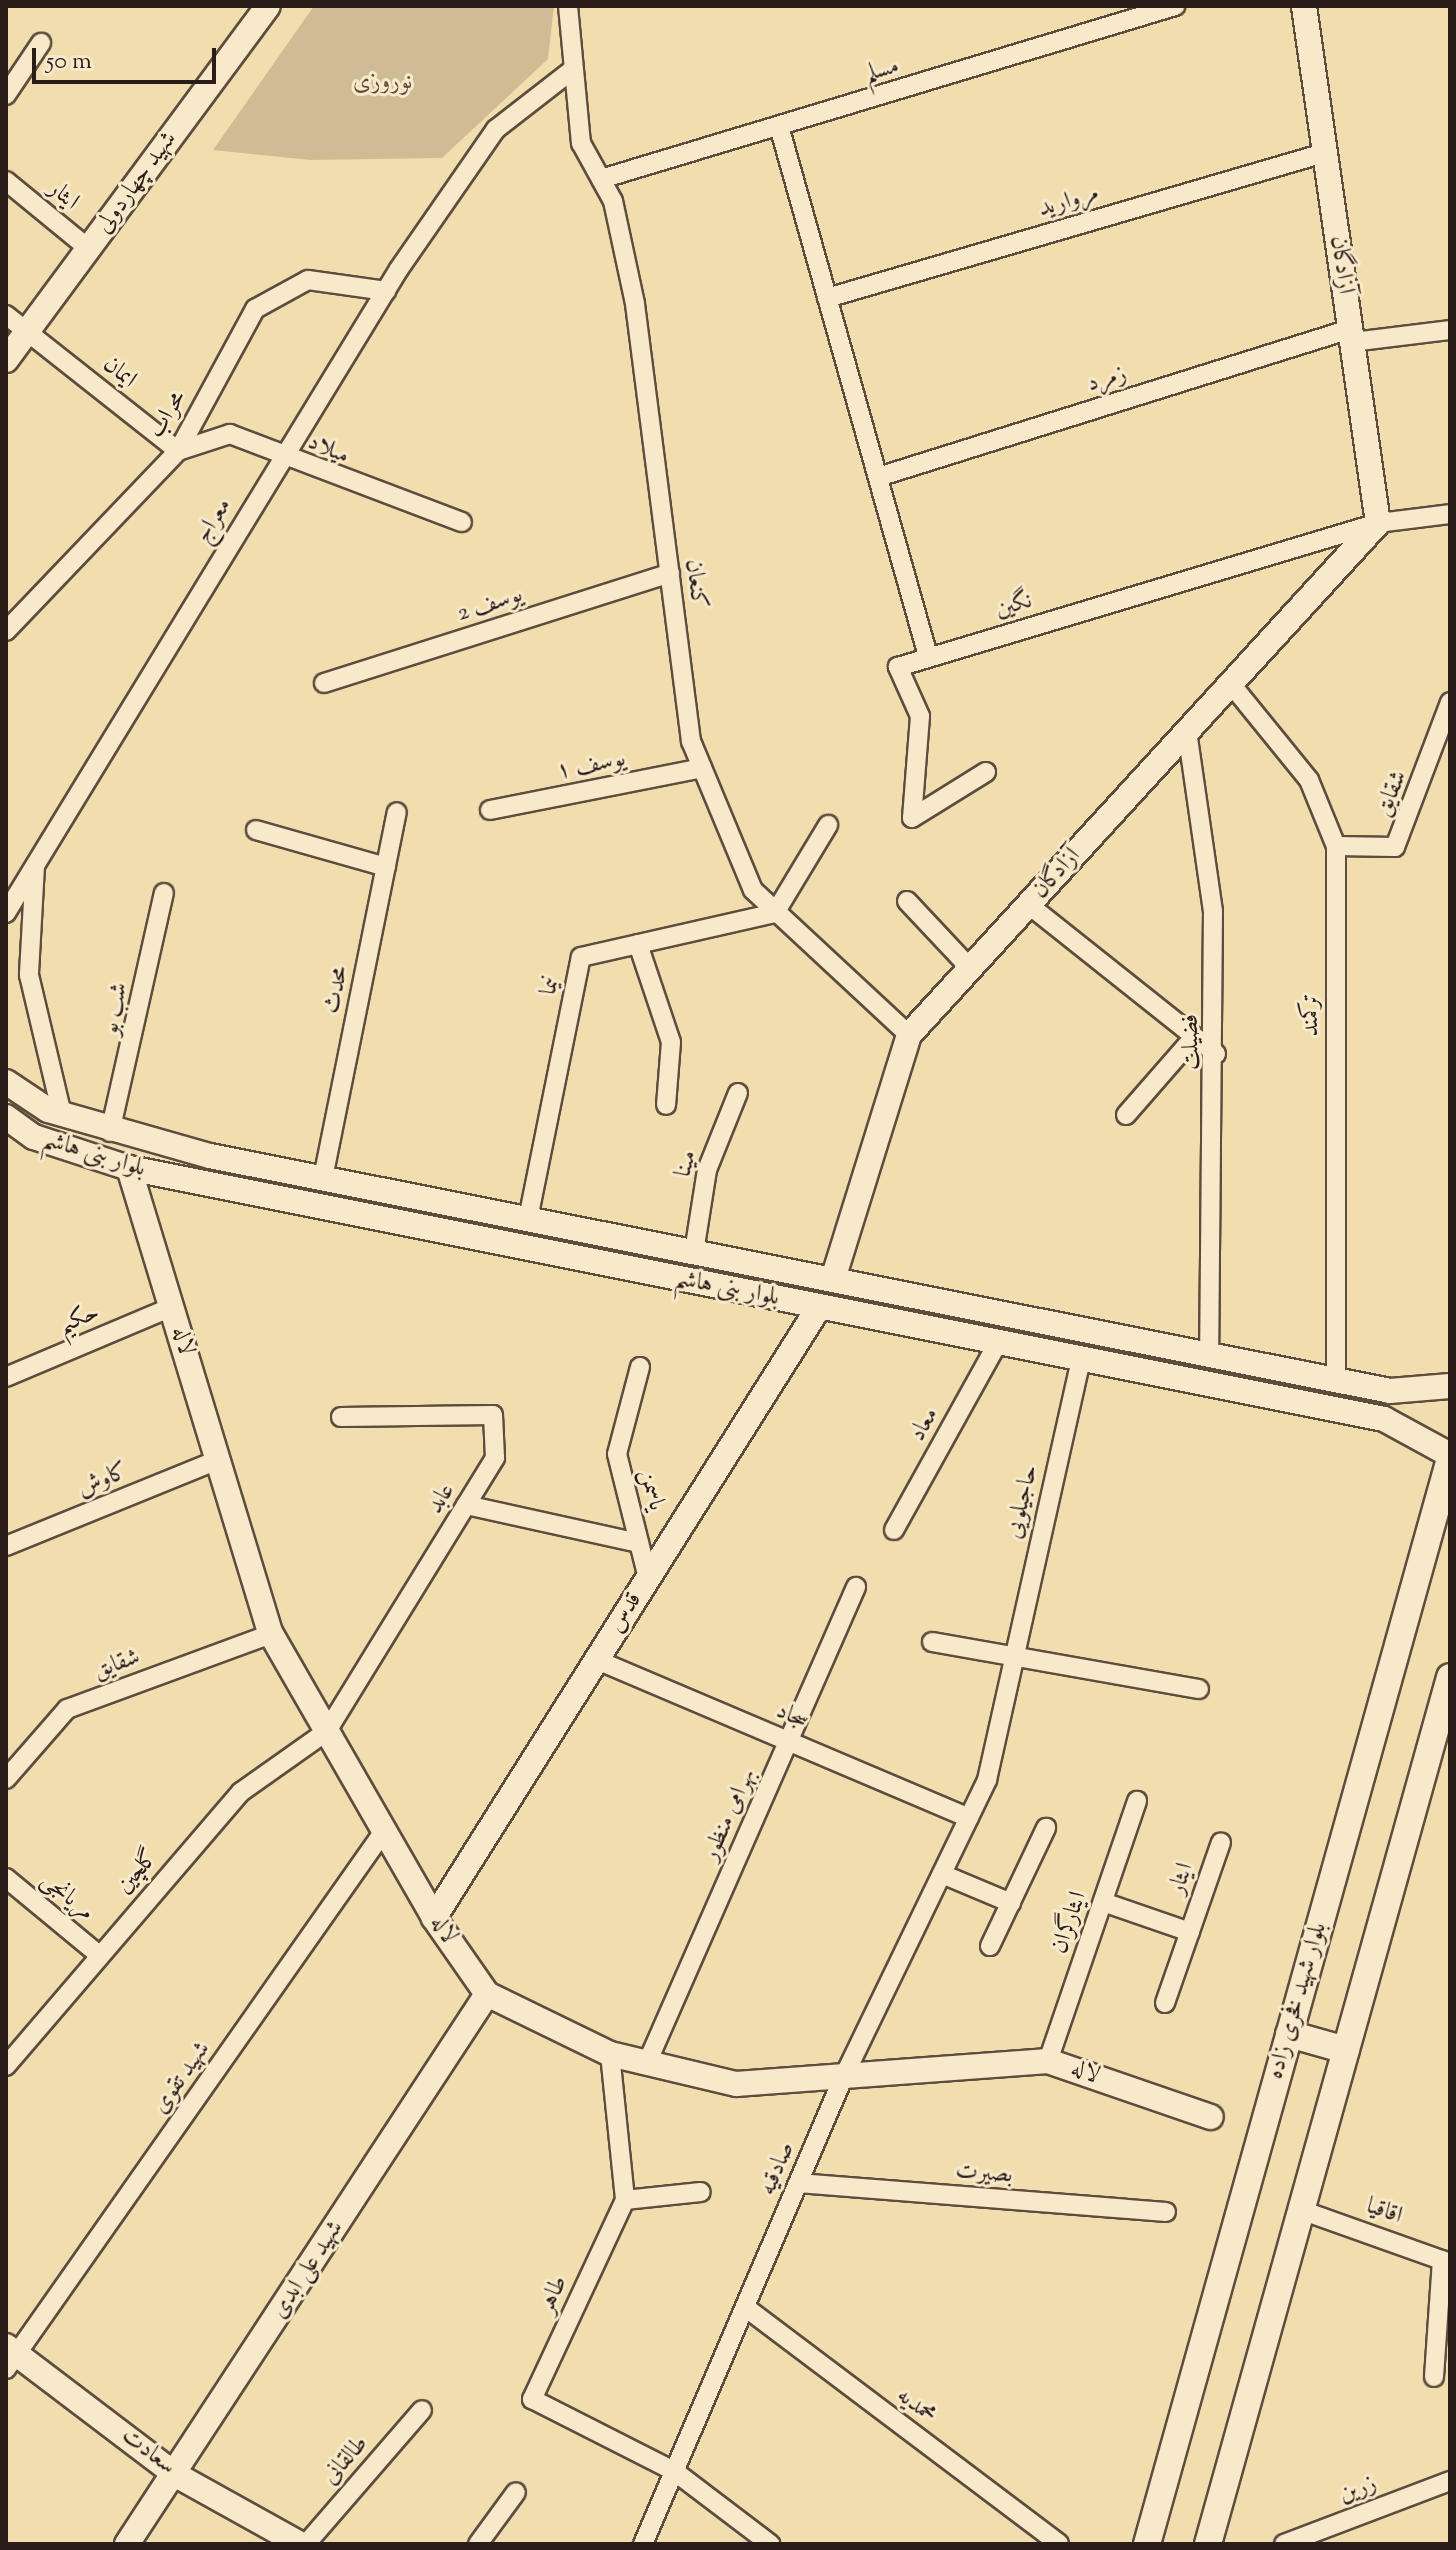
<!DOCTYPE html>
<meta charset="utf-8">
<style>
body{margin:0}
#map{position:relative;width:1456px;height:2550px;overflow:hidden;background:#f2ddae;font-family:"Sorts Mill Goudy",Amiri,serif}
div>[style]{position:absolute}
.green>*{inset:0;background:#d0bc94}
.roads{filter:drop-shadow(2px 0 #5c4d3e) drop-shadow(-2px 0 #5c4d3e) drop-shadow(0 2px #5c4d3e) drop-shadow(0 -2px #5c4d3e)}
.minor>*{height:18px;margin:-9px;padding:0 9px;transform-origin:9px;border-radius:9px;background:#f7e9ca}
.tertiary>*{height:24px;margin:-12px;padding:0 12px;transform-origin:12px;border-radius:12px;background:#f7e9ca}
.secondary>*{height:26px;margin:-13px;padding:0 13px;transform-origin:13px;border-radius:13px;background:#f7e9ca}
span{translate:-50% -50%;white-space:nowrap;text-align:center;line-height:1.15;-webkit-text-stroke:6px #f7e9ca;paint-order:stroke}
.street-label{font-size:24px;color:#2a1d18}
.park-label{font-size:24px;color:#5c4d3d;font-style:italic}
.frame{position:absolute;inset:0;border:8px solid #2a1d18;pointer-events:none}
.scale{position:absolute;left:32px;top:48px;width:184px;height:36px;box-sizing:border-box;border:4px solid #2a1d18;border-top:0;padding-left:10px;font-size:24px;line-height:28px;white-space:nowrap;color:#2a1d18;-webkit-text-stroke:6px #f7e9ca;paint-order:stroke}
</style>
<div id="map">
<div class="green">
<div style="clip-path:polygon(314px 6px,554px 6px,548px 59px,442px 158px,310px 160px,213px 150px)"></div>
</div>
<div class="roads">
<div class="minor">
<div style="left:568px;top:6px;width:138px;rotate:84.6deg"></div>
<div style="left:581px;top:143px;width:66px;rotate:61.1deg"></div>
<div style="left:613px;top:201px;width:105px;rotate:77.9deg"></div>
<div style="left:635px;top:304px;width:441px;rotate:82.7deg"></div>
<div style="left:691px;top:741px;width:161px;rotate:67.4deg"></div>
<div style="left:753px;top:890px;width:213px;rotate:42.9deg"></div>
<div style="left:6px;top:95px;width:63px;rotate:-56.1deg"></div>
<div style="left:779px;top:126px;width:551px;rotate:74.3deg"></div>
<div style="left:601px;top:179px;width:600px;rotate:-16.77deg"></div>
<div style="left:6px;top:181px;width:107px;rotate:39.3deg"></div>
<div style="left:827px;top:298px;width:518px;rotate:-16.26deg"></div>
<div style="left:6px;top:315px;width:219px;rotate:38.3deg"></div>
<div style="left:178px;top:451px;width:55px;rotate:-18.1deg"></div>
<div style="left:230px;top:434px;width:248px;rotate:20.8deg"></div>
<div style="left:1352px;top:342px;width:99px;rotate:-7deg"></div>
<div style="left:878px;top:477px;width:495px;rotate:-17.4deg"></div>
<div style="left:6px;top:631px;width:249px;rotate:-46.3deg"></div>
<div style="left:178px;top:451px;width:162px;rotate:-61.5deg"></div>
<div style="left:255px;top:309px;width:60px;rotate:-28.7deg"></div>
<div style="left:308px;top:280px;width:79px;rotate:8deg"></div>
<div style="left:324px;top:683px;width:363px;rotate:-17.6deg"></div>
<div style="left:1231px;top:684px;width:124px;rotate:50.9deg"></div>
<div style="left:1309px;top:780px;width:71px;rotate:67.8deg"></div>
<div style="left:1336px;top:846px;width:534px;rotate:90deg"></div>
<div style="left:1187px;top:731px;width:182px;rotate:81.8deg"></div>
<div style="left:1213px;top:911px;width:444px;rotate:90.5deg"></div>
<div style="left:986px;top:772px;width:87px;rotate:148.1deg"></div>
<div style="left:912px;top:818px;width:102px;rotate:-85.5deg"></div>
<div style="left:920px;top:716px;width:54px;rotate:-114.2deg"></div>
<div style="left:898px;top:667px;width:501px;rotate:-16.7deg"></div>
<div style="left:1378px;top:523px;width:73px;rotate:-7.1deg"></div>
<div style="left:490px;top:810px;width:216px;rotate:-11.2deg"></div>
<div style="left:256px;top:830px;width:135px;rotate:15.9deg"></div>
<div style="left:1336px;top:846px;width:59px;rotate:1deg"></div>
<div style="left:1395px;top:847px;width:155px;rotate:-69.2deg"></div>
<div style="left:35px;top:866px;width:109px;rotate:93.2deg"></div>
<div style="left:29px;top:975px;width:144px;rotate:76.7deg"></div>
<div style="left:907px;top:901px;width:92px;rotate:46.8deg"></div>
<div style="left:1029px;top:905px;width:239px;rotate:38.5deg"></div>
<div style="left:6px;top:913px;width:754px;rotate:-58.61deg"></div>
<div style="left:399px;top:269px;width:170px;rotate:-55.3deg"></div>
<div style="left:496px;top:129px;width:96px;rotate:-37.8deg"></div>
<div style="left:638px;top:944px;width:103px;rotate:71.4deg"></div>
<div style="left:671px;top:1042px;width:63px;rotate:94.5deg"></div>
<div style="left:1126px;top:1115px;width:103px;rotate:-48.9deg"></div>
<div style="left:110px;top:1132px;width:245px;rotate:-77.3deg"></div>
<div style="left:323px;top:1178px;width:373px;rotate:-78.6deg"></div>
<div style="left:528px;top:1219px;width:267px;rotate:-78.6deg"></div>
<div style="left:581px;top:957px;width:199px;rotate:-12.8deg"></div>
<div style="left:775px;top:913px;width:103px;rotate:-58.9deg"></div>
<div style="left:694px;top:1252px;width:83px;rotate:-81deg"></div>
<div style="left:707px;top:1170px;width:83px;rotate:-68.1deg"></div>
<div style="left:640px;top:1367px;width:90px;rotate:104.8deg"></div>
<div style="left:617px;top:1454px;width:128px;rotate:76deg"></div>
<div style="left:6px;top:1377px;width:180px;rotate:-22.9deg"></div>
<div style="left:466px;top:1505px;width:177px;rotate:12.4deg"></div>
<div style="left:894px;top:1530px;width:215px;rotate:-61deg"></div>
<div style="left:6px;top:1546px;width:229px;rotate:-22.1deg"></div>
<div style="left:932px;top:1642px;width:271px;rotate:10deg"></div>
<div style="left:597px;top:1660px;width:404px;rotate:23deg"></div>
<div style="left:6px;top:1779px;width:93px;rotate:-48.9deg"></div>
<div style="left:67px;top:1709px;width:217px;rotate:-20.2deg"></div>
<div style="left:942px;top:1874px;width:75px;rotate:22.8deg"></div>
<div style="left:6px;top:1878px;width:119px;rotate:39.6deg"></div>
<div style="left:1103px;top:1902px;width:92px;rotate:19deg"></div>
<div style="left:990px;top:1946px;width:131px;rotate:-64.6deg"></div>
<div style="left:1165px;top:2003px;width:170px;rotate:-70.8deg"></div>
<div style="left:610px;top:2054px;width:147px;rotate:84.1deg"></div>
<div style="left:625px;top:2200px;width:220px;rotate:115deg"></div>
<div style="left:532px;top:2399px;width:159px;rotate:26.9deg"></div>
<div style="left:674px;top:2471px;width:121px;rotate:37.2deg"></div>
<div style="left:1048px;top:2061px;width:275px;rotate:-71.1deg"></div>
<div style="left:647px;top:2063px;width:520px;rotate:-66.29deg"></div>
<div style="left:6px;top:2066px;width:361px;rotate:-49.4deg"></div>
<div style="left:241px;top:1792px;width:105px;rotate:-35.3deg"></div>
<div style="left:327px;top:1731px;width:321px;rotate:-58.4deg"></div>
<div style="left:495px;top:1458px;width:43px;rotate:-92.7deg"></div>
<div style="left:493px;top:1415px;width:152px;rotate:179.2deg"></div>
<div style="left:798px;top:2183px;width:369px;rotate:4.5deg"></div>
<div style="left:625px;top:2200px;width:76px;rotate:-6deg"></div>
<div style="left:1301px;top:2210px;width:158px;rotate:19.6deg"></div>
<div style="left:745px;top:2307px;width:393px;rotate:37deg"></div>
<div style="left:6px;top:2369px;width:658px;rotate:-54.91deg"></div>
<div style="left:1434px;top:2377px;width:117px;rotate:-86.1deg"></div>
<div style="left:306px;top:2544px;width:177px;rotate:-49.1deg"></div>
<div style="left:478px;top:2544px;width:64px;rotate:-53.8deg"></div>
<div style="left:643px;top:2544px;width:509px;rotate:-66.76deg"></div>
<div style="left:844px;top:2076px;width:329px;rotate:-64.2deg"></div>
<div style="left:987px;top:1780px;width:431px;rotate:-77.4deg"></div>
<div style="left:1284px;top:2544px;width:178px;rotate:-20.8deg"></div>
</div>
<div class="tertiary">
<div style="left:6px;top:360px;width:440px;rotate:-53.5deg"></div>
<div style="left:6px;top:1082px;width:50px;rotate:33.7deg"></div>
<div style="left:48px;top:1110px;width:168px;rotate:15.9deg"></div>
<div style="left:210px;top:1156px;width:1203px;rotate:11.26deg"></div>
<div style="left:1390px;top:1391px;width:60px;rotate:-4.8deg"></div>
<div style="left:6px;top:1117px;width:34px;rotate:36deg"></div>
<div style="left:34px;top:1137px;width:100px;rotate:18.1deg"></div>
<div style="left:129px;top:1168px;width:1280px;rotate:11.31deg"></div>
<div style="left:1384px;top:1419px;width:75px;rotate:28.6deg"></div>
<div style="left:129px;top:1168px;width:487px;rotate:73.1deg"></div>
<div style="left:271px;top:1634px;width:327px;rotate:60.1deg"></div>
<div style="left:434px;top:1918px;width:93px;rotate:55.1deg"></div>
<div style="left:487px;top:1994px;width:137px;rotate:26deg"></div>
<div style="left:610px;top:2054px;width:130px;rotate:13.4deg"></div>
<div style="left:736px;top:2084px;width:313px;rotate:-4.2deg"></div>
<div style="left:1048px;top:2061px;width:172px;rotate:19deg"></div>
<div style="left:833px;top:1279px;width:256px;rotate:-72.7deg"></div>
<div style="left:909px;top:1035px;width:694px;rotate:-47.51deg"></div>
<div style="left:1378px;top:523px;width:522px;rotate:-98.15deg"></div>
<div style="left:434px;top:1918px;width:722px;rotate:-57.78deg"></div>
<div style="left:6px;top:2346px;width:213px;rotate:37.2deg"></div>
<div style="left:176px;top:2475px;width:142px;rotate:29.1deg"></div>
<div style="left:127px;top:2544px;width:657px;rotate:-56.79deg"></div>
</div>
<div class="secondary">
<div style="left:1289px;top:2034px;width:59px;rotate:15.7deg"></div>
<div style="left:1147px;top:2544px;width:1127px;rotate:-74.4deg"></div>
<div style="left:1208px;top:2544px;width:900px;rotate:-74.4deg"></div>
</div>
</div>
<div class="street-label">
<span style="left:882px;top:71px;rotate:-16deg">مسلم</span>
<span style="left:137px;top:183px;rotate:-54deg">شهید چهاردولی</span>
<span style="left:63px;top:196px;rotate:39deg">ایثار</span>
<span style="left:1069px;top:202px;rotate:-16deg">مروارید</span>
<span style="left:1341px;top:265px;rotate:82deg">آزادگان</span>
<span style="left:119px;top:373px;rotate:39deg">ایمان</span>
<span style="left:1107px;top:380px;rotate:-17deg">زمرد</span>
<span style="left:168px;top:415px;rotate:-59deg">محراب</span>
<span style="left:328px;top:450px;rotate:23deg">میلاد</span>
<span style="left:214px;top:521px;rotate:-58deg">معراج</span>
<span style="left:695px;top:584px;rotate:83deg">کنعان</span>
<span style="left:490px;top:605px;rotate:-18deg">یوسف 2</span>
<span style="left:1014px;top:606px;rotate:-16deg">نگین</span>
<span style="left:591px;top:766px;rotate:-11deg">یوسف ۱</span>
<span style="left:1392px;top:794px;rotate:-67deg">شقایق</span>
<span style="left:1057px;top:874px;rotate:-48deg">آزادگان</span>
<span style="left:551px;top:986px;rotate:-79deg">نیما</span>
<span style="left:337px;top:990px;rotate:-79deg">محدث</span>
<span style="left:116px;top:1009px;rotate:-79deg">شب بو</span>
<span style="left:1312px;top:1015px;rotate:-90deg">ترکمند</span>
<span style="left:1192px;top:1042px;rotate:-91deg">فضیلت</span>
<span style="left:94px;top:1155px;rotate:17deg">بلوار بنی هاشم</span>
<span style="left:687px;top:1164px;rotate:-75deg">مینا</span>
<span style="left:727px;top:1289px;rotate:11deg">بلوار بنی هاشم</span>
<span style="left:79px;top:1320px;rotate:-23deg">حکیم</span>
<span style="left:182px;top:1341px;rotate:73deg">لاله</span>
<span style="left:925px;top:1425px;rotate:-61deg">معاد</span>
<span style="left:103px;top:1481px;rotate:-22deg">کاوش</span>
<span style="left:651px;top:1490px;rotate:76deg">یاسمن</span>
<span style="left:442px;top:1499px;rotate:-58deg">عابد</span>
<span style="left:1023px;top:1502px;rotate:-77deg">حاجیلویی</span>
<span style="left:626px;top:1613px;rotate:-58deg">قدس</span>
<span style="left:117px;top:1665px;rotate:-20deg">شقایق</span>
<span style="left:792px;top:1717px;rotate:23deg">سجاد</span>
<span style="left:730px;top:1815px;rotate:-66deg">بهرامی منظور</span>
<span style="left:138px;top:1872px;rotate:-48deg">گلچین</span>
<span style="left:1182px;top:1879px;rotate:-71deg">ایثار</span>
<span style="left:67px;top:1897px;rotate:40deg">مریانجی</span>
<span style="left:1070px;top:1923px;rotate:-71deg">ایثارگران</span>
<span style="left:443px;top:1930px;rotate:56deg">لاله</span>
<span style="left:1298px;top:2001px;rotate:-74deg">بلوار شهید فخری زاده</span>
<span style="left:1085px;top:2073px;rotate:19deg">لاله</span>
<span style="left:182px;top:2078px;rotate:-55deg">شهید تقوی</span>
<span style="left:778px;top:2169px;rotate:-67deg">صادقیه</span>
<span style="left:984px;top:2174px;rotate:4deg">بصیرت</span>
<span style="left:1384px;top:2212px;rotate:19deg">اقاقیا</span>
<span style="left:308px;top:2270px;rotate:-57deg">شهید علی ابدی</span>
<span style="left:554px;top:2295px;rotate:-65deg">طاهر</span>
<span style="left:916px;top:2406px;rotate:37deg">محمدیه</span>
<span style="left:148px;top:2452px;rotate:37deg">سعادت</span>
<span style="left:346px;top:2461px;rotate:-49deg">طالقانی</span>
<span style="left:1358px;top:2490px;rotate:-21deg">زرین</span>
</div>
<div class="park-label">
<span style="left:383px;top:83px">نوروزی</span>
</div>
<div class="frame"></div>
<div class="scale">50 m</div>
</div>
